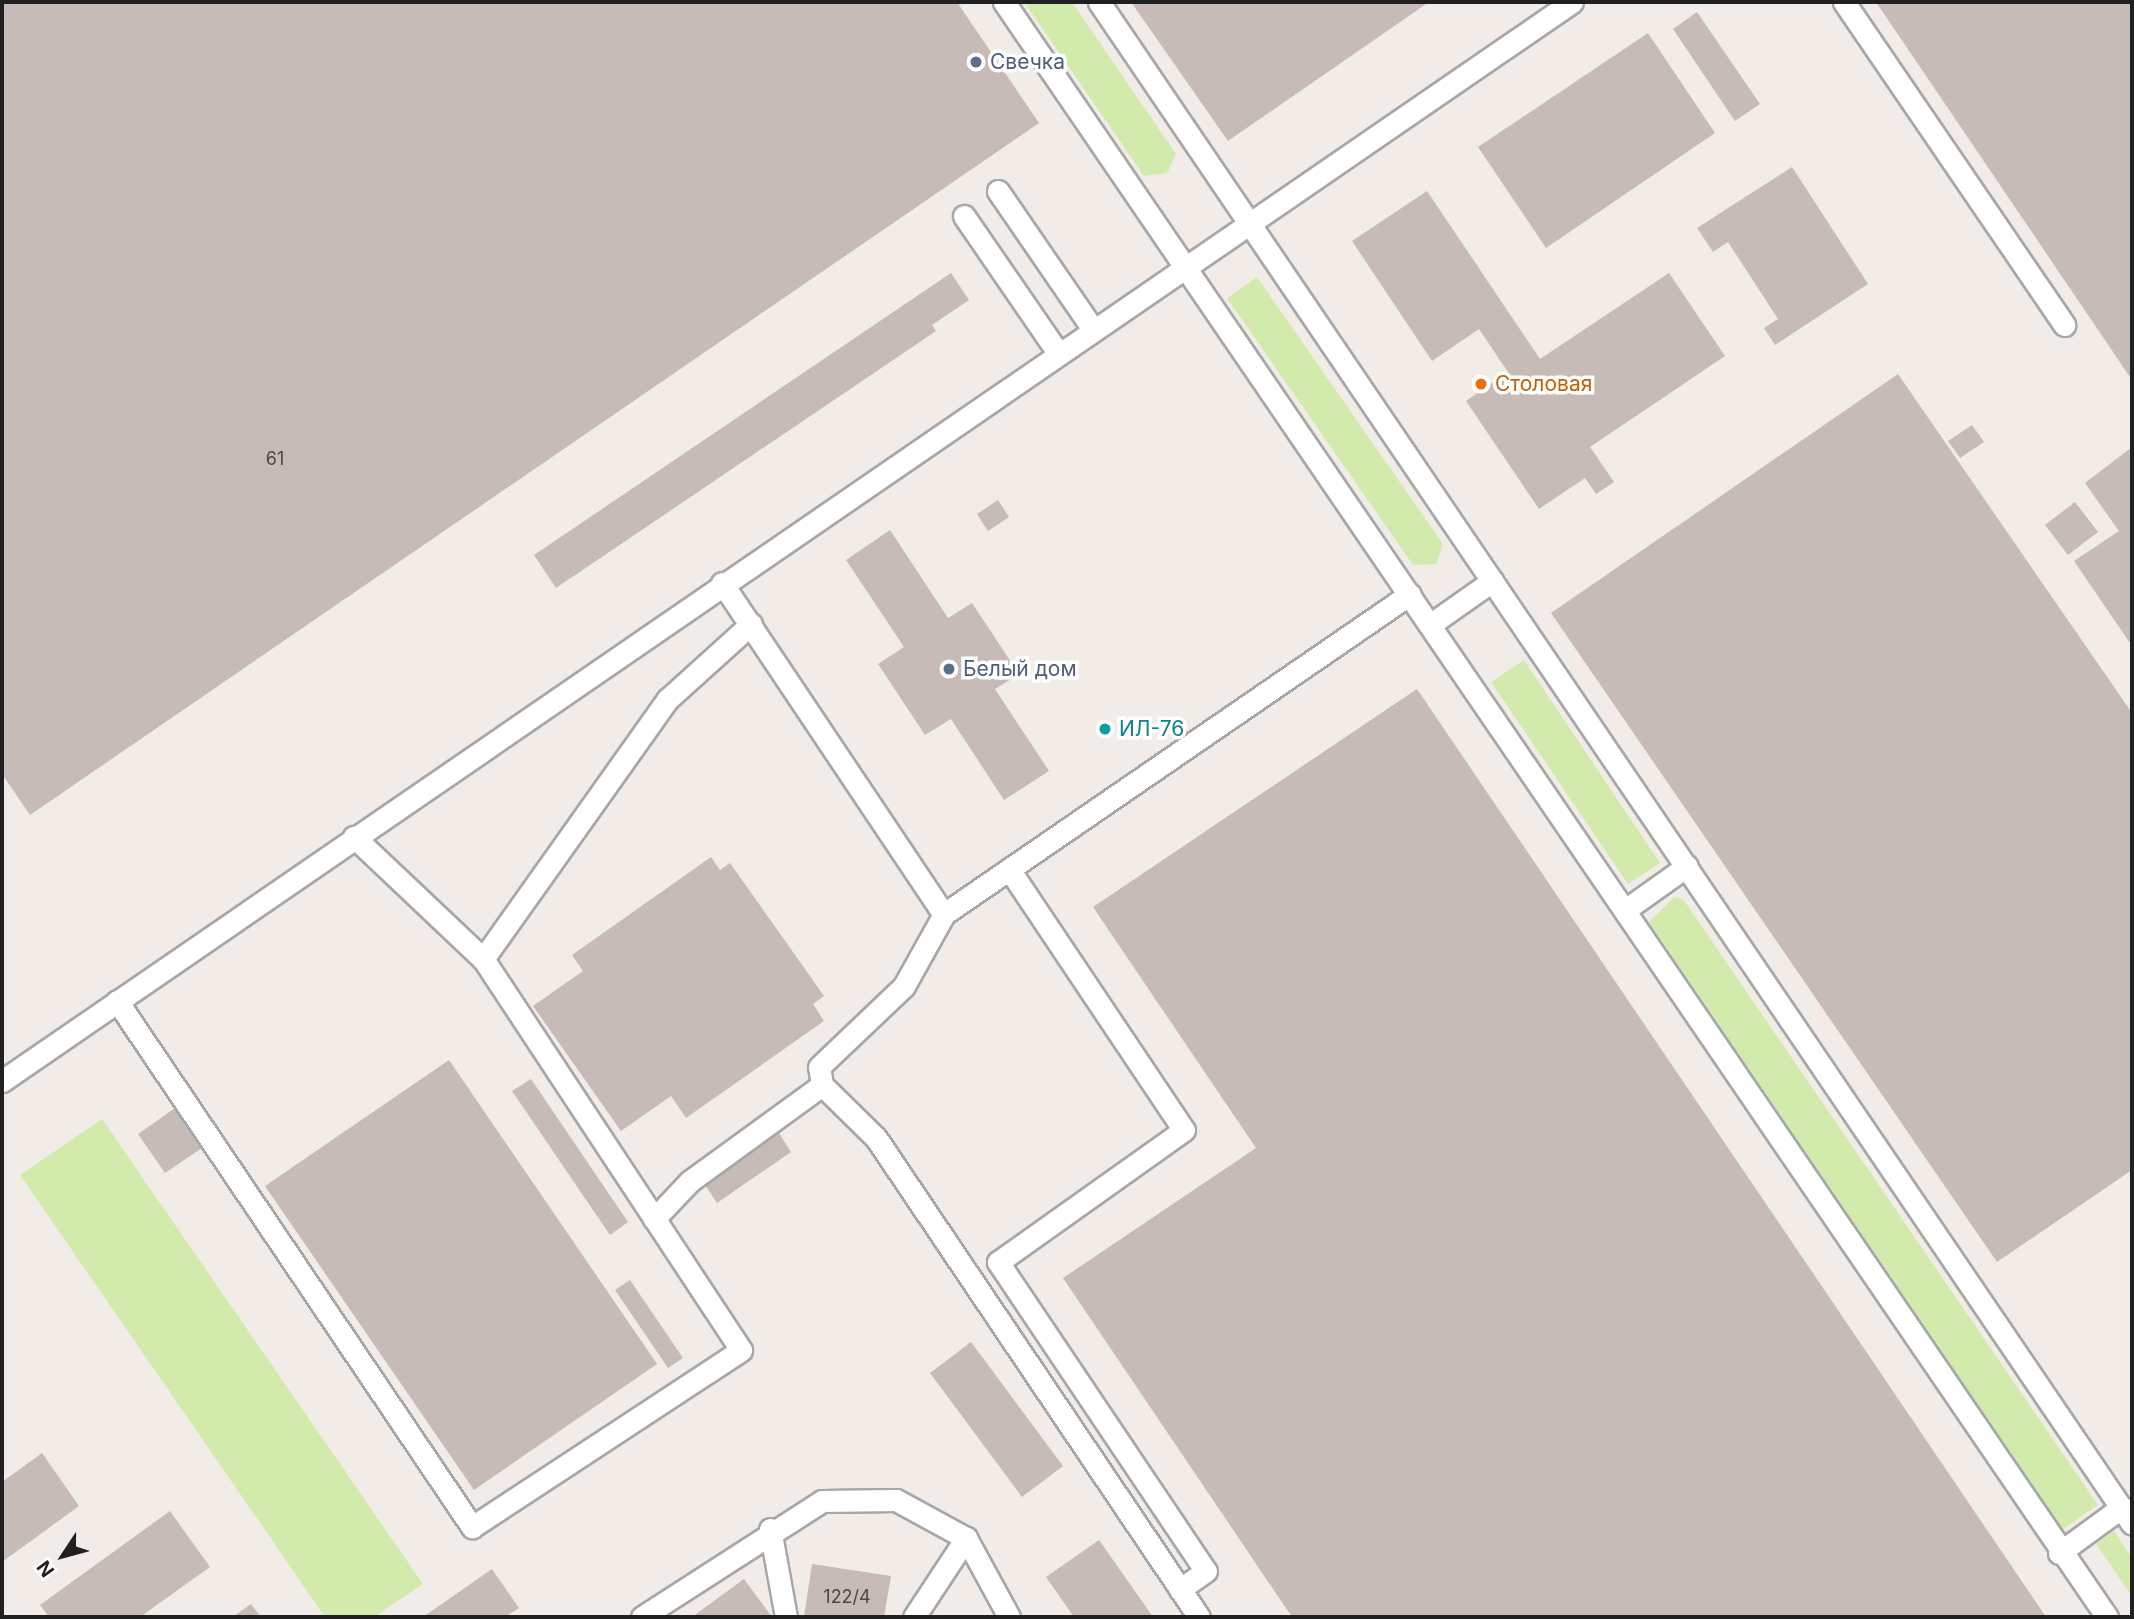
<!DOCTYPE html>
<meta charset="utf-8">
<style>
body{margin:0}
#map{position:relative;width:2134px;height:1619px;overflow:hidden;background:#f1ece7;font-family:Inter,sans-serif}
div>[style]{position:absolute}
.grass>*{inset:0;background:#d2ebad}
.building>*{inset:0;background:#c6bbb6}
.roads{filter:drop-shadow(2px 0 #a7a7a7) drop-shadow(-2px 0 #a7a7a7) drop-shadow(0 2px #a7a7a7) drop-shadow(0 -2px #a7a7a7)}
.minor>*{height:21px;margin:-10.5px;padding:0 10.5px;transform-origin:10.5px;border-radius:10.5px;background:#fff}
.dots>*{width:19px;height:19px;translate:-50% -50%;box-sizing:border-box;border:4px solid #fff;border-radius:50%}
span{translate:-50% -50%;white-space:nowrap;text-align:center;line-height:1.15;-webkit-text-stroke:7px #fff;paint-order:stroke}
.number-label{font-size:18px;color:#4a4746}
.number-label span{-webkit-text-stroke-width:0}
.service-label{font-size:21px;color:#4e5e75}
.left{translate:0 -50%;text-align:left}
.food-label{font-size:21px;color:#c56008}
.culture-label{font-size:21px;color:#0d838f}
.frame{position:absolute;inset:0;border:4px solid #202020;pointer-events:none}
.north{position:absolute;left:28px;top:1521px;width:70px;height:70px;-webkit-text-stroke:5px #fff;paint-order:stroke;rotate:234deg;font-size:19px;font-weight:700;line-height:28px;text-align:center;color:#202020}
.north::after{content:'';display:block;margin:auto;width:24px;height:32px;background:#202020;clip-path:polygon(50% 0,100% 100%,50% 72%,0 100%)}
</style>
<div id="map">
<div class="grass">
<div style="clip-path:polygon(1024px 2px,1072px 2px,1176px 154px,1167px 173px,1144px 176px)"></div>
<div style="clip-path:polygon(1257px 277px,1443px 544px,1436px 564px,1413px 565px,1227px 298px)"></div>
<div style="clip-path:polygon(1524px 660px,1660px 863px,1628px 884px,1491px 682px)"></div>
<div style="clip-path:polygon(1674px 897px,1683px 899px,2098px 1505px,2063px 1529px,1649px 922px)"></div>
<div style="clip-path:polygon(102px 1119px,423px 1584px,374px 1617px,325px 1617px,20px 1175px)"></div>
<div style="clip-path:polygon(2114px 1531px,2132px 1558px,2132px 1596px,2096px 1544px)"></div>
</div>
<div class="building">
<div style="clip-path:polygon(2px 2px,957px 2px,1039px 123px,30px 815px,2px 774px)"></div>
<div style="clip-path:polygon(1131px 2px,1429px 2px,1228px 141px)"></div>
<div style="clip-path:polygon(1876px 2px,2132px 2px,2132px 380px)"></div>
<div style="clip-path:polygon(1697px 12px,1760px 104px,1735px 121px,1673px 29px)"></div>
<div style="clip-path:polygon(1648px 33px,1715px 133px,1546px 248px,1478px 147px)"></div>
<div style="clip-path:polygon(1792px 167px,1868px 284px,1775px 345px,1764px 328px,1778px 319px,1728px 242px,1713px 252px,1697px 228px)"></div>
<div style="clip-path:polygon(1427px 191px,1540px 359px,1669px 273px,1725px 356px,1590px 447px,1614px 482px,1596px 494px,1585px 478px,1539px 509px,1466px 401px,1508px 372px,1479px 329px,1432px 361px,1352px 241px)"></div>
<div style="clip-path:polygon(951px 273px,969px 300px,932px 325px,936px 331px,556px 588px,534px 555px)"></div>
<div style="clip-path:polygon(1898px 374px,2132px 713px,2132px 1170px,1997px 1262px,1551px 613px)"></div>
<div style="clip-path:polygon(1972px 425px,1984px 442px,1960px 458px,1948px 441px)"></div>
<div style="clip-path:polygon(2132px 447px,2132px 646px,2074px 561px,2119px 531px,2085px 483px)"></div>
<div style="clip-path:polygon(998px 500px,1009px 517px,988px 531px,977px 514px)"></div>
<div style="clip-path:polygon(2075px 502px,2098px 532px,2068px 555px,2045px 525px)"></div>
<div style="clip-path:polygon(890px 530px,948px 618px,972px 603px,1019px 674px,995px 689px,1049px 771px,1004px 800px,951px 719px,925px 735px,878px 664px,904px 647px,846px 560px)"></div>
<div style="clip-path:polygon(1417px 689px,2046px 1617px,1292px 1617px,1063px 1278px,1256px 1148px,1093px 907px)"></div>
<div style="clip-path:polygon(711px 857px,720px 870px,730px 863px,824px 996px,813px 1004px,824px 1021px,686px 1118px,671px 1096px,621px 1131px,533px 1006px,583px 971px,572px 955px)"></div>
<div style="clip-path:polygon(449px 1060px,657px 1364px,474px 1490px,265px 1186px)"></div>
<div style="clip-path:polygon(531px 1079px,628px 1222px,610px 1235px,512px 1091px)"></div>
<div style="clip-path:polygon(175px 1108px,202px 1148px,165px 1173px,138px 1134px)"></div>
<div style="clip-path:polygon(779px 1133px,791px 1152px,717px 1203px,705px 1185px)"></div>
<div style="clip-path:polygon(630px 1280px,683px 1358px,668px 1368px,615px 1290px)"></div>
<div style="clip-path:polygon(971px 1342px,1063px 1466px,1022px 1497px,930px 1373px)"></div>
<div style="clip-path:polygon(42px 1453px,79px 1506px,2px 1562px,2px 1482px)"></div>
<div style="clip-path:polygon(170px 1511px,210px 1567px,140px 1617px,49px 1617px,40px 1605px)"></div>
<div style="clip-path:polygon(1099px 1540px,1153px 1617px,1074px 1617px,1046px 1577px)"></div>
<div style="clip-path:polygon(812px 1564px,891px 1576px,884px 1617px,804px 1617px)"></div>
<div style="clip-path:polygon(492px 1569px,519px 1608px,505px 1617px,423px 1617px)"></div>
<div style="clip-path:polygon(744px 1579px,772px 1617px,692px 1617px)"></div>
<div style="clip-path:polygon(251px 1604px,261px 1617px,233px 1617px)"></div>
</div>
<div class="roads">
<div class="minor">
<div style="left:1004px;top:2px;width:1956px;rotate:55.67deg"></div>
<div style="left:1099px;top:2px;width:1839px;rotate:55.83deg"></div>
<div style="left:1844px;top:2px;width:391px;rotate:55.7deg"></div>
<div style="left:998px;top:191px;width:168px;rotate:55.5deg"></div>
<div style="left:964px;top:216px;width:166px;rotate:55.5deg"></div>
<div style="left:722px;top:583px;width:399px;rotate:56.2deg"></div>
<div style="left:1431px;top:624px;width:75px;rotate:-35.2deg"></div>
<div style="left:1009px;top:869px;width:314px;rotate:56.2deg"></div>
<div style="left:1184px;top:1130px;width:228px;rotate:144.6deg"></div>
<div style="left:998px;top:1262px;width:372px;rotate:56.1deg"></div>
<div style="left:1206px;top:1571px;width:32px;rotate:145deg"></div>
<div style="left:1625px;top:910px;width:76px;rotate:-35.4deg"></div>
<div style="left:483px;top:959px;width:319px;rotate:-54.6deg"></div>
<div style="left:668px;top:699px;width:112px;rotate:-42.1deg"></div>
<div style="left:117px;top:1001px;width:635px;rotate:55.98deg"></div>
<div style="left:472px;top:1527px;width:322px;rotate:-33.3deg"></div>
<div style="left:741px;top:1350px;width:468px;rotate:-123.4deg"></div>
<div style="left:483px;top:959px;width:178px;rotate:-136.6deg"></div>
<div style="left:2px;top:1081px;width:1905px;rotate:-34.5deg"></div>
<div style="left:654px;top:1219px;width:52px;rotate:-46.5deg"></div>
<div style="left:690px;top:1181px;width:163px;rotate:-36deg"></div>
<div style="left:770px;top:1529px;width:89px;rotate:79.7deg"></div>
<div style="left:2059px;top:1553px;width:78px;rotate:-36.1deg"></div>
<div style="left:642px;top:1617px;width:214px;rotate:-32.8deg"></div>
<div style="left:822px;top:1501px;width:74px;rotate:-0.8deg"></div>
<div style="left:896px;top:1500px;width:80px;rotate:28.5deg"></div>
<div style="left:966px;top:1538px;width:90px;rotate:61.4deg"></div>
<div style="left:914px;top:1617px;width:95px;rotate:-56.6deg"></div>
<div style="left:1199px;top:1617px;width:578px;rotate:-123.99deg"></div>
<div style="left:876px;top:1138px;width:76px;rotate:-135.5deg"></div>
<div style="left:822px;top:1085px;width:18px;rotate:-99deg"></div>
<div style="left:819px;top:1067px;width:117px;rotate:-43.6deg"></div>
<div style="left:904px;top:986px;width:82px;rotate:-60.9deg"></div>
<div style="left:944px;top:914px;width:565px;rotate:-34.48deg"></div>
</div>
</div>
<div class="dots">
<div style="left:976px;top:62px;background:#5c6f8a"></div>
<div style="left:1481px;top:384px;background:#e8710a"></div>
<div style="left:949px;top:669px;background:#5c6f8a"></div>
<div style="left:1105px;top:729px;background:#0f9aa8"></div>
</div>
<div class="number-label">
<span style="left:275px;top:459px">61</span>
<span style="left:847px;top:1597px">122/4</span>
</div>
<div class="service-label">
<span class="left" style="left:990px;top:62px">Свечка</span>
<span class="left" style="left:963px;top:669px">Белый дом</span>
</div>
<div class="food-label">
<span class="left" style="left:1495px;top:384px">Столовая</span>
</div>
<div class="culture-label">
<span class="left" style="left:1119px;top:729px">ИЛ-76</span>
</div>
<div class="frame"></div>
<div class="north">N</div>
</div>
